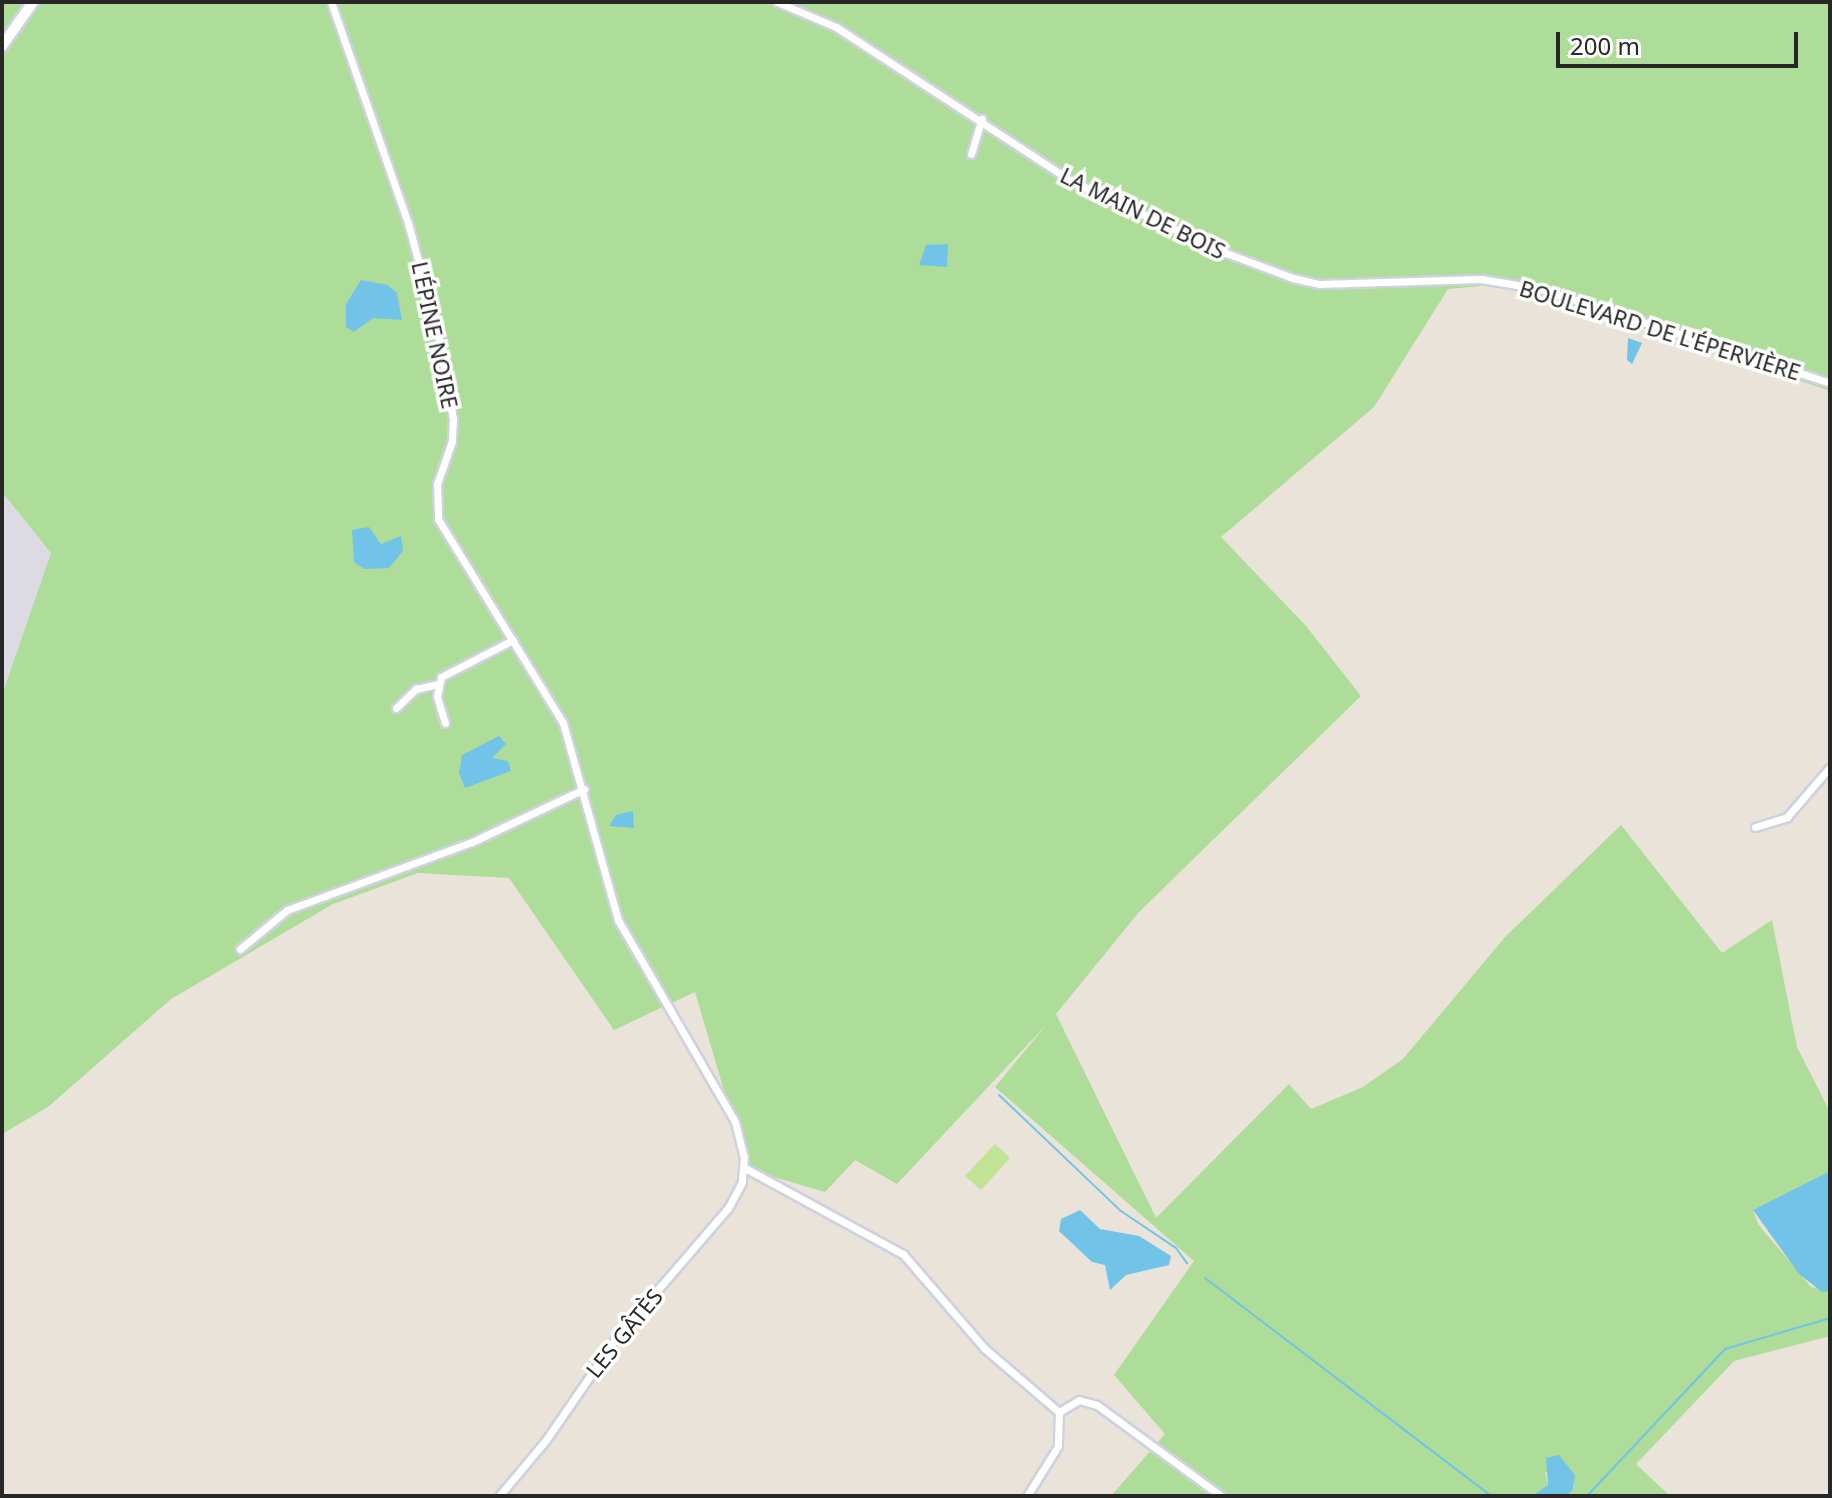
<!DOCTYPE html>
<meta charset="utf-8">
<style>
body{margin:0}
#map{position:relative;width:1832px;height:1498px;overflow:hidden;background:#e9e3d9;font-family:"Noto Sans",sans-serif}
div>[style]{position:absolute}
.industrial>*{inset:0;background:#dcdae2}
.green>*{inset:0;background:#addd98}
.pitch>*{inset:0;background:#c0e494}
.water>*{inset:0;background:#71c4e7}
.stream>*{height:2px;margin:-1px;padding:0 1px;transform-origin:1px;border-radius:1px;background:#71c4e7}
.roads{filter:drop-shadow(2px 0 #cfd1e0) drop-shadow(-2px 0 #cfd1e0) drop-shadow(0 2px #cfd1e0) drop-shadow(0 -2px #cfd1e0)}
.street>*{height:7px;margin:-3.5px;padding:0 3.5px;transform-origin:3.5px;border-radius:3.5px;background:#fff}
.secondary>*{height:10px;margin:-5px;padding:0 5px;transform-origin:5px;border-radius:5px;background:#fff}
span{translate:-50% -50%;white-space:nowrap;text-align:center;line-height:1.15;-webkit-text-stroke:7px #fff;paint-order:stroke}
.street-label{font-size:22px;color:#272727}
.frame{position:absolute;inset:0;border:4px solid #272727;pointer-events:none}
.scale{position:absolute;left:1556px;top:32px;width:242px;height:36px;box-sizing:border-box;border:4px solid #272727;border-top:0;padding-left:10px;font-size:24px;line-height:28px;white-space:nowrap;color:#272727;-webkit-text-stroke:6px #fff;paint-order:stroke}
</style>
<div id="map">
<div class="industrial">
<div style="clip-path:polygon(2px 492px,51px 553px,2px 695px)"></div>
</div>
<div class="green">
<div style="clip-path:polygon(2px 2px,1830px 2px,1830px 391px,1492px 275px,1481px 286px,1448px 289px,1374px 407px,1221px 537px,1306px 626px,1361px 696px,1139px 912px,1056px 1014px,1156px 1218px,1289px 1084px,1311px 1109px,1363px 1087px,1403px 1059px,1505px 937px,1621px 825px,1722px 953px,1772px 920px,1797px 1047px,1830px 1112px,1830px 1171px,1753px 1210px,1758px 1224px,1811px 1287px,1830px 1291px,1830px 1336px,1734px 1361px,1636px 1464px,1670px 1496px,1567px 1496px,1575px 1486px,1545px 1472px,1548px 1485px,1532px 1496px,1111px 1496px,1165px 1434px,1114px 1375px,1194px 1261px,995px 1087px,1047px 1024px,897px 1184px,855px 1160px,825px 1192px,747px 1169px,695px 992px,614px 1030px,509px 878px,418px 873px,333px 904px,171px 999px,48px 1107px,2px 1134px,2px 695px,51px 553px,2px 492px)"></div>
</div>
<div class="pitch">
<div style="clip-path:polygon(995px 1144px,1010px 1158px,981px 1190px,965px 1176px)"></div>
</div>
<div class="water">
<div style="clip-path:polygon(948px 244px,947px 267px,919px 265px,926px 245px)"></div>
<div style="clip-path:polygon(361px 280px,388px 285px,397px 293px,402px 320px,373px 318px,354px 332px,346px 327px,346px 304px)"></div>
<div style="clip-path:polygon(1628px 338px,1642px 343px,1632px 364px,1627px 360px)"></div>
<div style="clip-path:polygon(369px 527px,381px 544px,401px 536px,403px 551px,389px 568px,364px 569px,354px 562px,352px 530px)"></div>
<div style="clip-path:polygon(499px 736px,506px 744px,492px 758px,508px 761px,511px 771px,465px 788px,459px 773px,462px 755px)"></div>
<div style="clip-path:polygon(633px 811px,634px 828px,609px 826px,616px 815px)"></div>
<div style="clip-path:polygon(1830px 1171px,1830px 1291px,1822px 1292px,1799px 1274px,1753px 1210px)"></div>
<div style="clip-path:polygon(1080px 1210px,1100px 1229px,1139px 1236px,1171px 1256px,1169px 1265px,1126px 1275px,1110px 1290px,1105px 1265px,1092px 1262px,1059px 1231px,1061px 1219px)"></div>
<div style="clip-path:polygon(1559px 1455px,1575px 1475px,1573px 1489px,1567px 1496px,1532px 1496px,1548px 1485px,1546px 1458px)"></div>
</div>
<div class="stream">
<div style="left:999px;top:1095px;width:168px;rotate:43.6deg"></div>
<div style="left:1121px;top:1211px;width:66px;rotate:33.9deg"></div>
<div style="left:1176px;top:1248px;width:19px;rotate:54deg"></div>
<div style="left:1205px;top:1278px;width:360px;rotate:37.3deg"></div>
<div style="left:1587px;top:1496px;width:202px;rotate:-46.8deg"></div>
<div style="left:1725px;top:1349px;width:109px;rotate:-16.4deg"></div>
</div>
<div class="roads">
<div class="street">
<div style="left:331px;top:2px;width:234px;rotate:70.8deg"></div>
<div style="left:408px;top:223px;width:116px;rotate:75deg"></div>
<div style="left:438px;top:335px;width:85px;rotate:79.9deg"></div>
<div style="left:453px;top:419px;width:22px;rotate:93deg"></div>
<div style="left:452px;top:441px;width:46px;rotate:109.2deg"></div>
<div style="left:437px;top:484px;width:35px;rotate:88deg"></div>
<div style="left:438px;top:519px;width:239px;rotate:58.5deg"></div>
<div style="left:563px;top:723px;width:205px;rotate:74.4deg"></div>
<div style="left:618px;top:920px;width:233px;rotate:59.9deg"></div>
<div style="left:735px;top:1122px;width:36px;rotate:76deg"></div>
<div style="left:744px;top:1157px;width:25px;rotate:95deg"></div>
<div style="left:742px;top:1182px;width:30px;rotate:118deg"></div>
<div style="left:728px;top:1208px;width:172px;rotate:130.7deg"></div>
<div style="left:616px;top:1338px;width:124px;rotate:124.5deg"></div>
<div style="left:546px;top:1440px;width:73px;rotate:130deg"></div>
<div style="left:777px;top:2px;width:64px;rotate:23deg"></div>
<div style="left:836px;top:27px;width:280px;rotate:33.2deg"></div>
<div style="left:1070px;top:180px;width:172px;rotate:25.1deg"></div>
<div style="left:1226px;top:253px;width:72px;rotate:20.5deg"></div>
<div style="left:1293px;top:278px;width:27px;rotate:13deg"></div>
<div style="left:1319px;top:284px;width:162px;rotate:-1.8deg"></div>
<div style="left:1481px;top:279px;width:61px;rotate:9.5deg"></div>
<div style="left:1541px;top:289px;width:304px;rotate:18deg"></div>
<div style="left:971px;top:154px;width:37px;rotate:-73deg"></div>
<div style="left:396px;top:708px;width:28px;rotate:-44deg"></div>
<div style="left:416px;top:689px;width:23px;rotate:-13deg"></div>
<div style="left:445px;top:723px;width:28px;rotate:-107deg"></div>
<div style="left:437px;top:696px;width:19px;rotate:-78deg"></div>
<div style="left:441px;top:677px;width:81px;rotate:-27.2deg"></div>
<div style="left:1755px;top:827px;width:34px;rotate:-17deg"></div>
<div style="left:1787px;top:817px;width:66px;rotate:-49.3deg"></div>
<div style="left:240px;top:949px;width:61px;rotate:-39.7deg"></div>
<div style="left:287px;top:910px;width:197px;rotate:-20.2deg"></div>
<div style="left:472px;top:842px;width:124px;rotate:-25.3deg"></div>
<div style="left:745px;top:1168px;width:180px;rotate:28.6deg"></div>
<div style="left:903px;top:1254px;width:124px;rotate:49.2deg"></div>
<div style="left:984px;top:1348px;width:99px;rotate:40.5deg"></div>
<div style="left:1059px;top:1412px;width:34px;rotate:92deg"></div>
<div style="left:1058px;top:1446px;width:59px;rotate:121.8deg"></div>
<div style="left:1059px;top:1412px;width:23px;rotate:-31deg"></div>
<div style="left:1079px;top:1400px;width:19px;rotate:16deg"></div>
<div style="left:1097px;top:1405px;width:154px;rotate:36.3deg"></div>
</div>
<div class="secondary">
<div style="left:2px;top:46px;width:54px;rotate:-54.8deg"></div>
</div>
</div>
<div class="street-label">
<span style="left:1143px;top:213px;rotate:26deg">LA MAIN DE BOIS</span>
<span style="left:1660px;top:330px;rotate:17deg">BOULEVARD DE L'ÉPERVIÈRE</span>
<span style="left:435px;top:335px;rotate:78deg">L'ÉPINE NOIRE</span>
<span style="left:624px;top:1333px;rotate:-51deg">LES GÂTÈS</span>
</div>
<div class="frame"></div>
<div class="scale">200 m</div>
</div>
